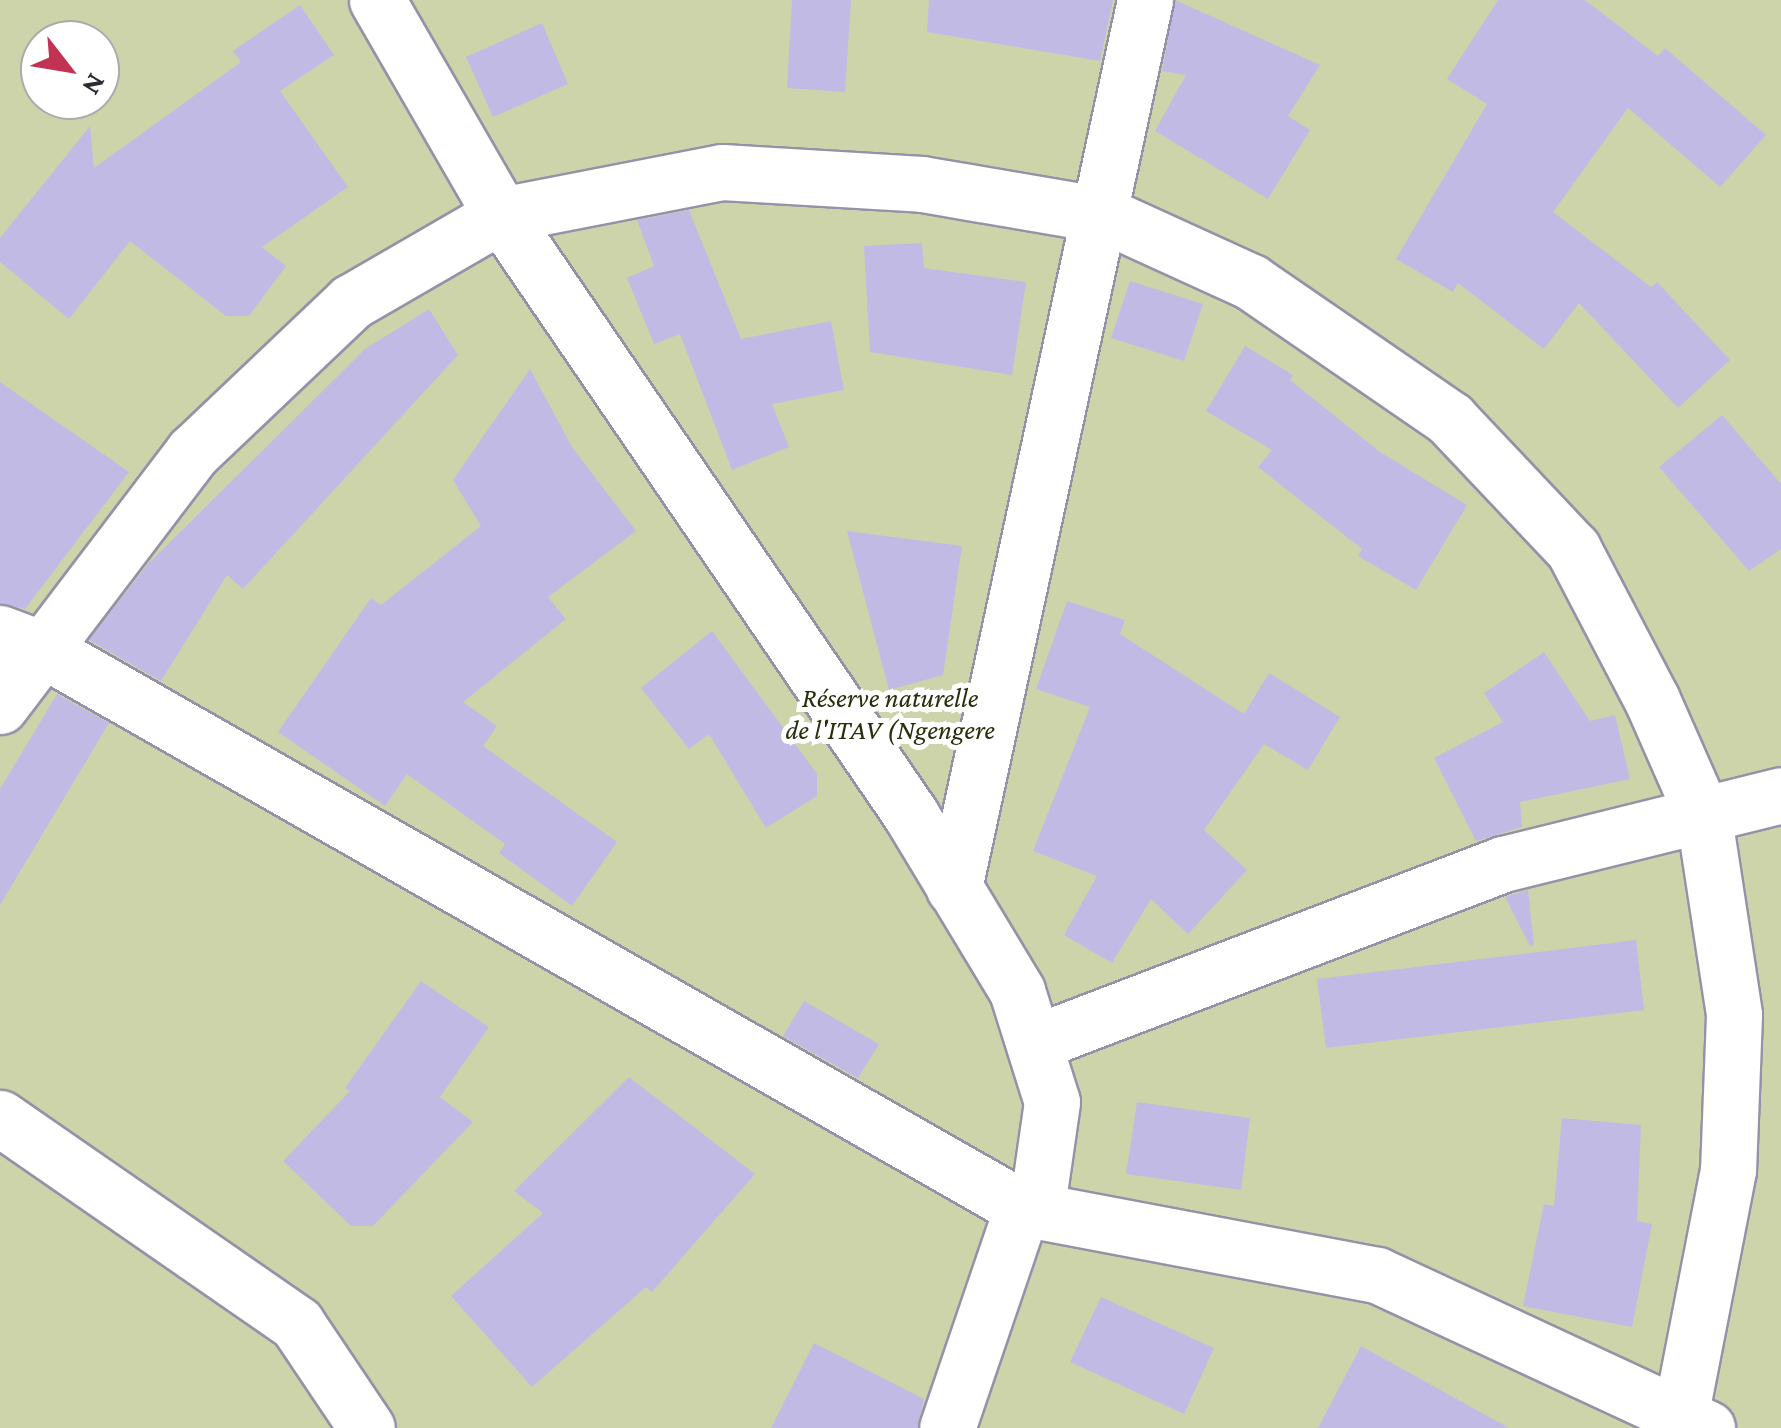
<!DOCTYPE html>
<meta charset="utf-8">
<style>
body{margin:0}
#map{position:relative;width:1781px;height:1428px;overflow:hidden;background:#e7e4fc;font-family:"Crimson Pro",serif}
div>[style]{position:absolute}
.green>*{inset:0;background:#ced4aa}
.building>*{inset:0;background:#c0bae5}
.roads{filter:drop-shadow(2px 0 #9492a8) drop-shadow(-2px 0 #9492a8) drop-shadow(0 2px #9492a8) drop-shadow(0 -2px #9492a8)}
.street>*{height:55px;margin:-27.5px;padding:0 27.5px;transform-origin:27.5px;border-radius:27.5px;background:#fff}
span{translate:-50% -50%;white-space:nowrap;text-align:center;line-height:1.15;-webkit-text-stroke:10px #fff;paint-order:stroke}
.park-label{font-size:28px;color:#2a2e0a;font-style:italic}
.north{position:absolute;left:20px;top:20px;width:100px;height:100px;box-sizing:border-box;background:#fff;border:2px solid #abaaad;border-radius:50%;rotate:121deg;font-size:28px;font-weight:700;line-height:40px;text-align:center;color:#2c2a33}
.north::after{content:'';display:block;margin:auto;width:35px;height:45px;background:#c23253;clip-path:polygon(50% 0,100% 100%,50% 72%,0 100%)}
</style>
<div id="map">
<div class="green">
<div style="clip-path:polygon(evenodd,0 0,1781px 0,1781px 1428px,0 1428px,0 0,40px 40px,100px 40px,100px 100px,40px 100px,40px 40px)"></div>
</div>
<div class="building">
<div style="clip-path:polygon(792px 0,851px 0,845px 92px,787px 88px)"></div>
<div style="clip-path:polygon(929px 0,1113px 0,1100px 61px,927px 32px)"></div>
<div style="clip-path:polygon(1175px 0,1320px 65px,1288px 116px,1310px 130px,1268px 199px,1155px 131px,1186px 75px,1162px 71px)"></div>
<div style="clip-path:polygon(1498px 0,1585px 0,1658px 56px,1665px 48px,1766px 135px,1720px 187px,1628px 108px,1553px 212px,1651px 287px,1657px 282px,1730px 360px,1678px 408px,1579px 303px,1544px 349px,1458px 283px,1453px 292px,1396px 259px,1487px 104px,1447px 79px)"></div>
<div style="clip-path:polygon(300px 5px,334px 55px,280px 91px,348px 187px,262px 247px,286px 266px,249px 316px,226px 316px,130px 241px,69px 319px,0 262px,0 238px,90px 126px,94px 168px,241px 62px,233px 51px)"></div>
<div style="clip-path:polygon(542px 23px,568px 84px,493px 117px,466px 57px)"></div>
<div style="clip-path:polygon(689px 210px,741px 339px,831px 321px,844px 390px,772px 404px,789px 447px,732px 470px,680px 334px,654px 344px,627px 278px,654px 266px,637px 220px)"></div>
<div style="clip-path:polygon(922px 243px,924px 268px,1026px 282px,1012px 375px,870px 352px,864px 246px)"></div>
<div style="clip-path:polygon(1130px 281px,1203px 304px,1184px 361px,1111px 338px)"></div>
<div style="clip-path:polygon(429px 309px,458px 355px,243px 589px,227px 575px,161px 681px,89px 640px,148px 564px,365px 349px)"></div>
<div style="clip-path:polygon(1245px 346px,1293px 375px,1290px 380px,1380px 452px,1467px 505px,1416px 590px,1358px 556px,1362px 549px,1258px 467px,1272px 450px,1206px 411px)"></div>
<div style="clip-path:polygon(530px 369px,572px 447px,636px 531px,548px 597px,566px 619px,463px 702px,497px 726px,483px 746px,617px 842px,572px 906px,499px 853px,505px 844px,407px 774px,385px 806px,278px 732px,371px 598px,381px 605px,481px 526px,453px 480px)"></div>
<div style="clip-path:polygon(0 382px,129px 472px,25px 609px,0 603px)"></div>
<div style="clip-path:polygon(1722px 415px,1781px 484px,1781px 549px,1749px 571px,1659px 467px)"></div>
<div style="clip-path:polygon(847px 531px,962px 546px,943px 675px,889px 690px)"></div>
<div style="clip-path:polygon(1067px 601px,1125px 620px,1120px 634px,1244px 714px,1269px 673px,1340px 717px,1308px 770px,1264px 744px,1204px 830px,1247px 870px,1188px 934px,1151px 899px,1112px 963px,1064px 935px,1097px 876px,1033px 851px,1090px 707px,1036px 689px)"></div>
<div style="clip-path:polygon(712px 631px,817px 774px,817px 796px,766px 828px,709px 734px,689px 749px,641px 688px)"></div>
<div style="clip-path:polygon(1544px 652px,1590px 721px,1615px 715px,1630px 779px,1520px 802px,1522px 827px,1476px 841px,1434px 758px,1503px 722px,1484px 693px)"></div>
<div style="clip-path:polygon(57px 694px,109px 723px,0 905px,0 789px)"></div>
<div style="clip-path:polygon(1528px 890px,1534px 945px,1530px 946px,1505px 897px)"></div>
<div style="clip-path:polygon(1636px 940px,1644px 1010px,1326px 1048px,1317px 979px)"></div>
<div style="clip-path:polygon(421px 981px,489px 1027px,440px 1097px,473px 1122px,373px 1226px,351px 1226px,283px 1161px,350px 1091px,345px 1088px)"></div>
<div style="clip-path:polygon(804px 1001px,879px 1044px,858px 1078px,783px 1036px)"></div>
<div style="clip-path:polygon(629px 1077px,755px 1174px,652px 1292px,646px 1287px,532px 1387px,451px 1296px,543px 1213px,514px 1191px)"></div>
<div style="clip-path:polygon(1137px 1102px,1250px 1118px,1241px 1190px,1126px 1174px)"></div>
<div style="clip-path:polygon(1562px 1118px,1641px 1125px,1637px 1221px,1652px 1224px,1632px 1327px,1523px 1306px,1544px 1204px,1554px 1206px)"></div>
<div style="clip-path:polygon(1101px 1297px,1214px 1348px,1184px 1414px,1070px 1362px)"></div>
<div style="clip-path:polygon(814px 1343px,924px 1399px,917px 1428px,771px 1428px)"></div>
<div style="clip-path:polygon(1361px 1346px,1509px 1428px,1318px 1428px)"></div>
</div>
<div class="roads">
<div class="street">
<div style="left:377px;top:0;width:248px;rotate:60deg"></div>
<div style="left:501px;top:215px;width:727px;rotate:55.65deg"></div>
<div style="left:911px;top:815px;width:205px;rotate:58.9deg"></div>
<div style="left:1017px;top:991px;width:116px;rotate:72.5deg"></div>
<div style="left:1052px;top:1102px;width:84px;rotate:98.2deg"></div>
<div style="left:1040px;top:1185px;width:29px;rotate:128deg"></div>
<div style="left:1022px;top:1208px;width:232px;rotate:108.8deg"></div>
<div style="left:0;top:633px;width:43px;rotate:20.6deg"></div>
<div style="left:40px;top:648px;width:1130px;rotate:29.69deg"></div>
<div style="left:1022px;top:1208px;width:361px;rotate:10.7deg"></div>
<div style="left:1377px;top:1275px;width:364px;rotate:24.9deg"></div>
<div style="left:0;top:706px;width:319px;rotate:-52.8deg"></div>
<div style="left:193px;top:452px;width:218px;rotate:-43.5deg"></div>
<div style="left:351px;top:302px;width:173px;rotate:-30.1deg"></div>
<div style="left:501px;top:215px;width:225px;rotate:-11deg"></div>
<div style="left:722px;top:172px;width:200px;rotate:3.4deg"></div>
<div style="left:922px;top:184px;width:185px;rotate:9.7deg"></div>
<div style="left:1104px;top:215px;width:162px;rotate:24.5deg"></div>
<div style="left:1251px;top:282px;width:242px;rotate:34.5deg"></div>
<div style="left:1450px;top:419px;width:179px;rotate:46.6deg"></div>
<div style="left:1573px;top:549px;width:170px;rotate:62.4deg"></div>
<div style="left:1652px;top:700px;width:129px;rotate:66.2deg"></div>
<div style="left:1704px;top:818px;width:199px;rotate:81.3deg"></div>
<div style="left:1734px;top:1015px;width:155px;rotate:92.2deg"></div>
<div style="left:1728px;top:1170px;width:263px;rotate:101deg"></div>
<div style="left:954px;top:888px;width:908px;rotate:-77.86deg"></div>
<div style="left:1034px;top:1043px;width:502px;rotate:-20.89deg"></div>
<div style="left:1503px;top:864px;width:286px;rotate:-13.9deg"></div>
<div style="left:0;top:1118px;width:361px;rotate:34.7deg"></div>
<div style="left:297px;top:1324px;width:125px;rotate:56.1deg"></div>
</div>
</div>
<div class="park-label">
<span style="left:890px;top:714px">Réserve naturelle<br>de l'ITAV (Ngengere</span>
</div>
<div class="north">N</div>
</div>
